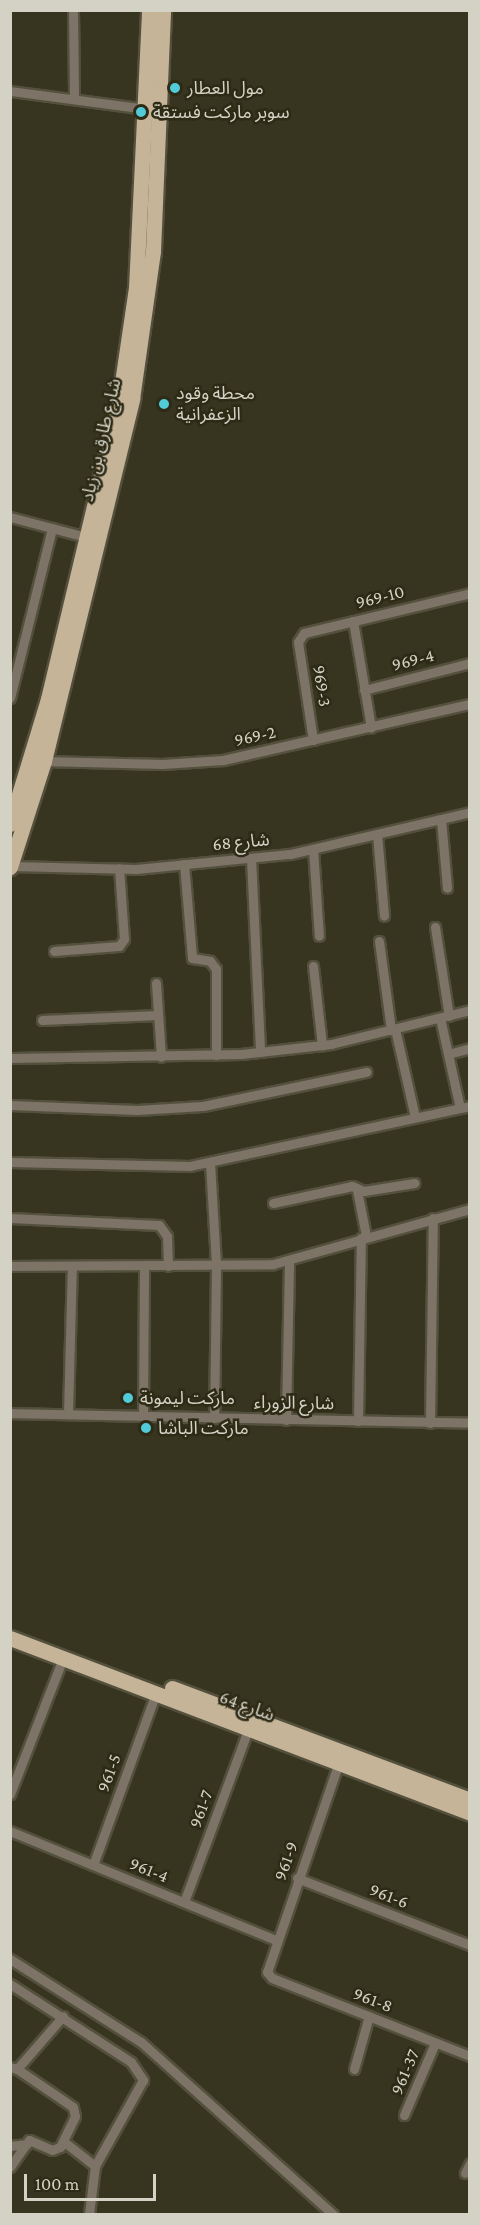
<!DOCTYPE html>
<meta charset="utf-8">
<style>
body{margin:0}
#map{position:relative;width:480px;height:2225px;overflow:hidden;background:#37341f;font-family:"Crimson Pro","Noto Sans Arabic",serif}
div>[style]{position:absolute}
.roads{filter:drop-shadow(2px 0 #53503d) drop-shadow(-2px 0 #53503d) drop-shadow(0 2px #53503d) drop-shadow(0 -2px #53503d)}
.street>*{height:9px;margin:-4.5px;padding:0 4.5px;transform-origin:4.5px;border-radius:4.5px;background:#7d7467}
.primary>*{height:15px;margin:-7.5px;padding:0 7.5px;transform-origin:7.5px;border-radius:7.5px;background:#c5b498}
.dots>*{width:16px;height:16px;translate:-50% -50%;box-sizing:border-box;border:3px solid #2d2a15;border-radius:50%}
span{translate:-50% -50%;white-space:nowrap;text-align:center;line-height:1.15;-webkit-text-stroke:5px #2d2a15;paint-order:stroke}
.poi-label{font-size:18px;color:#d3d2c5}
.left{translate:0 -50%;text-align:left}
.street-label{font-size:18px;color:#d3d2c5}
.frame{position:absolute;inset:0;border:12px solid #d3d2c5;pointer-events:none}
.scale{position:absolute;left:24px;top:2174px;width:132px;height:27px;box-sizing:border-box;border:3px solid #d3d2c5;border-top:0;padding-left:8px;font-size:18px;line-height:21px;white-space:nowrap;color:#d3d2c5;-webkit-text-stroke:4px #2d2a15;paint-order:stroke}
</style>
<div id="map">
<div class="roads">
<div class="street">
<div style="left:73px;top:10px;width:86px;rotate:89.3deg"></div>
<div style="left:10px;top:91px;width:137px;rotate:7.5deg"></div>
<div style="left:10px;top:517px;width:79px;rotate:14.7deg"></div>
<div style="left:353px;top:621px;width:108px;rotate:80.4deg"></div>
<div style="left:364px;top:690px;width:109px;rotate:-14.3deg"></div>
<div style="left:10px;top:698px;width:175px;rotate:-76.1deg"></div>
<div style="left:313px;top:740px;width:99px;rotate:-98.7deg"></div>
<div style="left:298px;top:642px;width:11px;rotate:-56deg"></div>
<div style="left:304px;top:633px;width:171px;rotate:-13.5deg"></div>
<div style="left:44px;top:761px;width:118px;rotate:1.5deg"></div>
<div style="left:162px;top:764px;width:61px;rotate:-3.8deg"></div>
<div style="left:223px;top:760px;width:253px;rotate:-12.8deg"></div>
<div style="left:441px;top:819px;width:69px;rotate:85deg"></div>
<div style="left:377px;top:834px;width:82px;rotate:85.1deg"></div>
<div style="left:313px;top:849px;width:87px;rotate:86.1deg"></div>
<div style="left:251px;top:858px;width:194px;rotate:87.3deg"></div>
<div style="left:184px;top:864px;width:94px;rotate:85.1deg"></div>
<div style="left:192px;top:958px;width:18px;rotate:9deg"></div>
<div style="left:210px;top:961px;width:10px;rotate:53deg"></div>
<div style="left:216px;top:969px;width:86px;rotate:90deg"></div>
<div style="left:11px;top:866px;width:125px;rotate:1.4deg"></div>
<div style="left:136px;top:869px;width:155px;rotate:-5.6deg"></div>
<div style="left:290px;top:854px;width:185px;rotate:-13.1deg"></div>
<div style="left:435px;top:927px;width:90px;rotate:81.1deg"></div>
<div style="left:379px;top:941px;width:90px;rotate:82.3deg"></div>
<div style="left:54px;top:951px;width:65px;rotate:-4.4deg"></div>
<div style="left:119px;top:946px;width:9px;rotate:-54deg"></div>
<div style="left:124px;top:939px;width:71px;rotate:-94deg"></div>
<div style="left:313px;top:966px;width:80px;rotate:83.5deg"></div>
<div style="left:156px;top:983px;width:74px;rotate:86.1deg"></div>
<div style="left:440px;top:1018px;width:92px;rotate:77.5deg"></div>
<div style="left:42px;top:1020px;width:116px;rotate:-2.5deg"></div>
<div style="left:395px;top:1029px;width:90px;rotate:77.2deg"></div>
<div style="left:448px;top:1054px;width:23px;rotate:-15deg"></div>
<div style="left:10px;top:1058px;width:231px;rotate:-1deg"></div>
<div style="left:241px;top:1054px;width:91px;rotate:-6.3deg"></div>
<div style="left:331px;top:1044px;width:143px;rotate:-13.7deg"></div>
<div style="left:10px;top:1105px;width:127px;rotate:2.3deg"></div>
<div style="left:137px;top:1110px;width:66px;rotate:-3.5deg"></div>
<div style="left:203px;top:1106px;width:167px;rotate:-11.8deg"></div>
<div style="left:10px;top:1162px;width:180px;rotate:1.3deg"></div>
<div style="left:190px;top:1166px;width:286px;rotate:-12.1deg"></div>
<div style="left:210px;top:1163px;width:102px;rotate:86.6deg"></div>
<div style="left:216px;top:1265px;width:153px;rotate:90.7deg"></div>
<div style="left:357px;top:1190px;width:47px;rotate:78.9deg"></div>
<div style="left:273px;top:1203px;width:81px;rotate:-12.1deg"></div>
<div style="left:352px;top:1186px;width:13px;rotate:23deg"></div>
<div style="left:364px;top:1191px;width:51px;rotate:-9.1deg"></div>
<div style="left:10px;top:1218px;width:149px;rotate:2.7deg"></div>
<div style="left:159px;top:1225px;width:14px;rotate:54deg"></div>
<div style="left:167px;top:1236px;width:30px;rotate:88deg"></div>
<div style="left:10px;top:1266px;width:263px;rotate:-0.4deg"></div>
<div style="left:273px;top:1264px;width:205px;rotate:-15.6deg"></div>
<div style="left:10px;top:1413px;width:460px;rotate:1.2deg"></div>
<div style="left:68px;top:1414px;width:148px;rotate:-88.5deg"></div>
<div style="left:143px;top:1416px;width:150px;rotate:-89.6deg"></div>
<div style="left:286px;top:1420px;width:160px;rotate:-88.9deg"></div>
<div style="left:358px;top:1421px;width:183px;rotate:-89.1deg"></div>
<div style="left:430px;top:1423px;width:205px;rotate:-89.2deg"></div>
<div style="left:339px;top:1762px;width:222px;rotate:108.9deg"></div>
<div style="left:267px;top:1972px;width:8px;rotate:50deg"></div>
<div style="left:272px;top:1978px;width:213px;rotate:21.5deg"></div>
<div style="left:10px;top:1794px;width:146px;rotate:-68.7deg"></div>
<div style="left:10px;top:1831px;width:287px;rotate:22.3deg"></div>
<div style="left:93px;top:1865px;width:183px;rotate:-69.9deg"></div>
<div style="left:297px;top:1878px;width:186px;rotate:21.2deg"></div>
<div style="left:184px;top:1902px;width:187px;rotate:-69.6deg"></div>
<div style="left:10px;top:1959px;width:155px;rotate:32.4deg"></div>
<div style="left:141px;top:2042px;width:258px;rotate:41.9deg"></div>
<div style="left:10px;top:1984px;width:144px;rotate:32.8deg"></div>
<div style="left:131px;top:2062px;width:22px;rotate:56deg"></div>
<div style="left:143px;top:2080px;width:98px;rotate:119.2deg"></div>
<div style="left:95px;top:2166px;width:48px;rotate:97.1deg"></div>
<div style="left:10px;top:2067px;width:7px;rotate:16deg"></div>
<div style="left:17px;top:2069px;width:70px;rotate:-49deg"></div>
<div style="left:354px;top:2069px;width:55px;rotate:-74.2deg"></div>
<div style="left:404px;top:2115px;width:78px;rotate:-66.7deg"></div>
<div style="left:63px;top:2141px;width:41px;rotate:38deg"></div>
<div style="left:10px;top:2146px;width:17px;rotate:-7deg"></div>
<div style="left:10px;top:2167px;width:33px;rotate:-55deg"></div>
<div style="left:29px;top:2140px;width:25px;rotate:23deg"></div>
<div style="left:52px;top:2150px;width:9px;rotate:-21deg"></div>
<div style="left:60px;top:2147px;width:34px;rotate:-64deg"></div>
<div style="left:75px;top:2116px;width:9px;rotate:-103deg"></div>
<div style="left:73px;top:2107px;width:68px;rotate:-145.8deg"></div>
<div style="left:465px;top:2173px;width:11px;rotate:-63deg"></div>
</div>
<div class="primary">
<div style="left:10px;top:824px;width:131px;rotate:-73.1deg"></div>
<div style="left:48px;top:699px;width:311px;rotate:-76.6deg"></div>
<div style="left:120px;top:396px;width:109px;rotate:-81.6deg"></div>
<div style="left:136px;top:288px;width:278px;rotate:-87.3deg"></div>
<div style="left:10px;top:867px;width:111px;rotate:-72.2deg"></div>
<div style="left:44px;top:761px;width:373px;rotate:-76.3deg"></div>
<div style="left:132px;top:399px;width:149px;rotate:-81.9deg"></div>
<div style="left:153px;top:251px;width:241px;rotate:-87.6deg"></div>
<div style="left:10px;top:1638px;width:492px;rotate:20.8deg"></div>
<div style="left:172px;top:1688px;width:318px;rotate:20.6deg"></div>
</div>
</div>
<div class="dots">
<div style="left:175px;top:88px;background:#52cbd9"></div>
<div style="left:141px;top:112px;background:#52cbd9"></div>
<div style="left:164px;top:404px;background:#52cbd9"></div>
<div style="left:128px;top:1398px;background:#52cbd9"></div>
<div style="left:146px;top:1428px;background:#52cbd9"></div>
</div>
<div class="poi-label">
<span class="left" style="left:187px;top:88px">مول العطار</span>
<span class="left" style="left:153px;top:112px">سوبر ماركت فستقة</span>
<span class="left" style="left:176px;top:404px">محطة وقود<br>الزعفرانية</span>
<span class="left" style="left:140px;top:1398px">ماركت ليمونة</span>
<span class="left" style="left:158px;top:1428px">ماركت الباشا</span>
</div>
<div class="street-label">
<span style="left:101px;top:440px;rotate:-77deg">شارع طارق بن زياد</span>
<span style="left:380px;top:597px;rotate:-14deg">969-10</span>
<span style="left:413px;top:660px;rotate:-14deg">969-4</span>
<span style="left:322px;top:686px;rotate:81deg">969-3</span>
<span style="left:255px;top:736px;rotate:-12deg">969-2</span>
<span style="left:241px;top:842px;rotate:-5deg">شارع 68</span>
<span style="left:294px;top:1403px;rotate:1deg">شارع الزوراء</span>
<span style="left:247px;top:1706px;rotate:20deg">شارع 64</span>
<span style="left:109px;top:1773px;rotate:-70deg">961-5</span>
<span style="left:201px;top:1809px;rotate:-70deg">961-7</span>
<span style="left:286px;top:1861px;rotate:-70deg">961-9</span>
<span style="left:149px;top:1870px;rotate:22deg">961-4</span>
<span style="left:389px;top:1896px;rotate:21deg">961-6</span>
<span style="left:373px;top:2000px;rotate:21deg">961-8</span>
<span style="left:405px;top:2072px;rotate:-67deg">961-37</span>
</div>
<div class="frame"></div>
<div class="scale">100 m</div>
</div>
